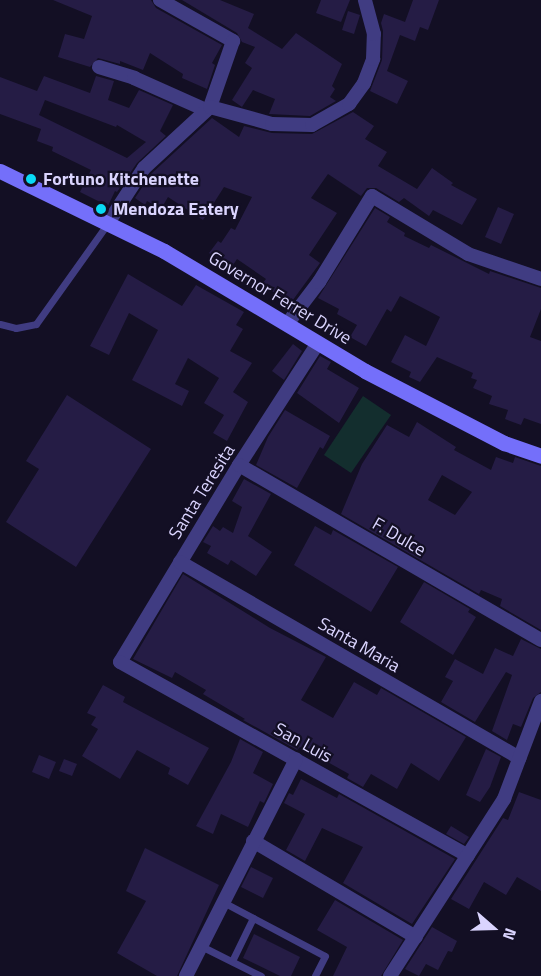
<!DOCTYPE html>
<style>
body{margin:0}
#map{position:relative;width:541px;height:976px;overflow:hidden;background:#130f24;font-family:"Titillium Web",sans-serif}
div>[style]{position:absolute}
.green>*{inset:0;background:#132e2e}
.building>*{inset:0;background:#251c45}
.lane>*{height:7px;margin:-3.5px;padding:0 3.5px;transform-origin:3.5px;border-radius:3.5px;background:#403c82}
.street>*{height:14px;margin:-7px;padding:0 7px;transform-origin:7px;border-radius:7px;background:#403c82}
.secondary>*{height:15px;margin:-7.5px;padding:0 7.5px;transform-origin:7.5px;border-radius:7.5px;background:#746ffa}
.dots>*{width:16px;height:16px;translate:-50% -50%;box-sizing:border-box;border:3px solid #130f24;border-radius:50%}
span{translate:-50% -50%;white-space:nowrap;text-align:center;line-height:1.15;-webkit-text-stroke:4.5px #130f24;paint-order:stroke}
.poi-label{font-size:18px;color:#dad4fe;font-weight:700}
.left{translate:0 -50%;text-align:left}
.street-label{font-size:18px;color:#dad4fe}
.north{position:absolute;left:463px;top:898px;width:60px;height:60px;-webkit-text-stroke:4px #130f24;paint-order:stroke;rotate:110deg;font-size:16px;font-weight:700;line-height:24px;text-align:center;color:#dad4fe}
.north::after{content:'';display:block;margin:auto;width:21px;height:27px;background:#dad4fe;clip-path:polygon(50% 0,100% 100%,50% 72%,0 100%)}
</style>
<div id="map">
<div class="green">
<div style="clip-path:polygon(363px 396px,391px 415px,351px 473px,324px 455px)"></div>
</div>
<div class="building">
<div style="clip-path:polygon(53px 0,151px 0,156px 8px,222px 45px,212px 63px,215px 65px,207px 89px,182px 78px,183px 74px,150px 53px,143px 70px,120px 61px,120px 64px,98px 58px,90px 67px,58px 57px,65px 34px,84px 39px,92px 16px)"></div>
<div style="clip-path:polygon(182px 0,220px 0,254px 14px,248px 28px,282px 49px,296px 33px,342px 64px,332px 86px,335px 89px,330px 97px,336px 101px,310px 116px,269px 114px,275px 99px,253px 90px,242px 107px,232px 100px,252px 68px,245px 63px,255px 47px,242px 42px,237px 33px)"></div>
<div style="clip-path:polygon(321px 0,350px 0,341px 22px,316px 13px)"></div>
<div style="clip-path:polygon(413px 0,439px 0,428px 30px,420px 27px,415px 41px,400px 35px,387px 71px,408px 81px,397px 104px,370px 91px,382px 60px,383px 31px,381px 23px,384px 14px,405px 22px)"></div>
<div style="clip-path:polygon(348px 11px,360px 15px,354px 34px,342px 30px)"></div>
<div style="clip-path:polygon(evenodd,44px 76px,90px 93px,96px 76px,114px 81px,108px 100px,129px 108px,139px 90px,173px 105px,160px 131px,166px 136px,137px 163px,117px 192px,115px 191px,108px 206px,80px 192px,91px 170px,52px 151px,53px 147px,37px 141px,41px 129px,0 114px,0 77px,37px 91px,44px 76px,45px 100px,116px 127px,117px 125px,146px 142px,127px 158px,39px 115px,45px 100px)"></div>
<div style="clip-path:polygon(353px 112px,374px 126px,365px 139px,387px 152px,378px 166px,417px 189px,432px 168px,453px 183px,451px 185px,477px 199px,462px 225px,433px 210px,429px 216px,404px 198px,399px 202px,376px 188px,367px 188px,361px 196px,328px 174px,311px 198px,337px 213px,309px 255px,320px 263px,290px 304px,262px 284px,266px 279px,237px 259px,231px 268px,209px 253px,218px 241px,221px 243px,231px 228px,235px 230px,252px 197px,224px 187px,203px 220px,168px 197px,161px 209px,147px 201px,145px 205px,135px 198px,151px 174px,212px 118px,239px 137px,244px 126px,272px 133px,312px 134px)"></div>
<div style="clip-path:polygon(498px 207px,514px 214px,501px 244px,485px 237px)"></div>
<div style="clip-path:polygon(375px 208px,390px 217px,387px 222px,405px 233px,404px 236px,429px 248px,431px 245px,489px 274px,490px 271px,541px 288px,541px 309px,530px 337px,541px 341px,541px 424px,524px 418px,521px 425px,505px 419px,508px 410px,489px 404px,492px 396px,473px 388px,477px 380px,471px 378px,473px 373px,437px 357px,420px 382px,409px 377px,411px 372px,391px 362px,405px 335px,426px 346px,440px 317px,400px 296px,391px 312px,387px 309px,366px 346px,350px 337px,357px 325px,337px 314px,339px 309px,318px 298px)"></div>
<div style="clip-path:polygon(128px 274px,182px 306px,196px 285px,244px 312px,236px 325px,243px 329px,230px 351px,252px 363px,233px 392px,248px 402px,227px 441px,213px 433px,224px 415px,204px 403px,219px 378px,188px 358px,175px 384px,189px 391px,182px 406px,132px 380px,158px 330px,129px 313px,109px 355px,90px 346px)"></div>
<div style="clip-path:polygon(293px 344px,302px 351px,284px 380px,272px 371px)"></div>
<div style="clip-path:polygon(320px 356px,331px 362px,327px 369px,359px 388px,339px 423px,297px 393px)"></div>
<div style="clip-path:polygon(67px 395px,151px 449px,76px 567px,6px 522px,39px 469px,26px 461px)"></div>
<div style="clip-path:polygon(285px 410px,330px 436px,323px 449px,320px 447px,297px 488px,256px 465px,268px 437px)"></div>
<div style="clip-path:polygon(evenodd,417px 422px,456px 447px,454px 450px,491px 470px,496px 457px,513px 463px,515px 457px,541px 466px,541px 630px,500px 606px,502px 599px,481px 590px,479px 594px,341px 514px,362px 464px,387px 425px,409px 437px,417px 422px,442px 475px,472px 492px,455px 515px,428px 500px,442px 475px)"></div>
<div style="clip-path:polygon(244px 479px,271px 494px,248px 536px,272px 552px,256px 576px,231px 560px,228px 565px,207px 553px,211px 546px,203px 542px,213px 526px,220px 531px,223px 527px,233px 533px,242px 507px,232px 501px)"></div>
<div style="clip-path:polygon(315px 526px,331px 535px,333px 530px,398px 567px,371px 612px,294px 565px)"></div>
<div style="clip-path:polygon(183px 574px,270px 628px,326px 657px,301px 700px,333px 718px,354px 682px,377px 695px,381px 688px,466px 737px,439px 781px,411px 763px,397px 789px,371px 774px,363px 787px,347px 778px,349px 774px,324px 760px,300px 747px,297px 750px,243px 720px,245px 719px,203px 694px,206px 690px,175px 672px,172px 678px,133px 659px)"></div>
<div style="clip-path:polygon(424px 582px,470px 609px,468px 612px,476px 617px,453px 655px,400px 622px)"></div>
<div style="clip-path:polygon(521px 639px,541px 649px,541px 692px,533px 698px,521px 727px,513px 724px,507px 740px,492px 731px,512px 675px,506px 672px,475px 722px,441px 702px,453px 681px,445px 677px,455px 659px,483px 674px,495px 648px,513px 656px)"></div>
<div style="clip-path:polygon(103px 685px,125px 697px,123px 702px,209px 748px,188px 785px,168px 774px,170px 768px,137px 750px,120px 779px,82px 756px,98px 729px,91px 725px,96px 717px,87px 713px)"></div>
<div style="clip-path:polygon(240px 739px,263px 752px,253px 773px,273px 784px,264px 803px,260px 801px,248px 827px,221px 814px,213px 834px,196px 826px,231px 762px)"></div>
<div style="clip-path:polygon(486px 749px,501px 757px,490px 787px,480px 802px,466px 795px)"></div>
<div style="clip-path:polygon(39px 755px,56px 762px,49px 779px,32px 772px)"></div>
<div style="clip-path:polygon(64px 759px,77px 764px,72px 776px,59px 771px)"></div>
<div style="clip-path:polygon(301px 779px,337px 798px,339px 794px,455px 859px,412px 924px,343px 883px,363px 847px,322px 828px,305px 861px,286px 850px,305px 814px,284px 803px,289px 793px,293px 795px)"></div>
<div style="clip-path:polygon(519px 792px,541px 800px,541px 891px,517px 877px,506px 895px,484px 882px,469px 909px,451px 899px,503px 818px,508px 820px)"></div>
<div style="clip-path:polygon(451px 826px,469px 837px,464px 844px,446px 834px)"></div>
<div style="clip-path:polygon(145px 848px,219px 885px,177px 976px,157px 976px,117px 953px,146px 901px,126px 891px)"></div>
<div style="clip-path:polygon(251px 867px,273px 878px,263px 898px,241px 887px)"></div>
<div style="clip-path:polygon(335px 900px,403px 940px,381px 976px,333px 976px,347px 947px,317px 930px)"></div>
<div style="clip-path:polygon(432px 927px,457px 941px,452px 952px,448px 951px,438px 970px,426px 964px,419px 976px,405px 969px)"></div>
<div style="clip-path:polygon(254px 934px,300px 957px,291px 976px,280px 976px,243px 958px)"></div>
</div>
<div class="lane">
<div style="left:0;top:324px;width:16px;rotate:14deg"></div>
<div style="left:16px;top:328px;width:20px;rotate:-11deg"></div>
<div style="left:36px;top:324px;width:124px;rotate:-54.5deg"></div>
<div style="left:223px;top:902px;width:115px;rotate:27.9deg"></div>
<div style="left:325px;top:956px;width:22px;rotate:117deg"></div>
<div style="left:201px;top:946px;width:67px;rotate:26.6deg"></div>
<div style="left:232px;top:961px;width:48px;rotate:-64deg"></div>
</div>
<div class="street">
<div style="left:160px;top:0;width:84px;rotate:29.3deg"></div>
<div style="left:233px;top:41px;width:70px;rotate:109.2deg"></div>
<div style="left:99px;top:67px;width:37px;rotate:17deg"></div>
<div style="left:134px;top:78px;width:79px;rotate:24deg"></div>
<div style="left:108px;top:223px;width:66px;rotate:-56.8deg"></div>
<div style="left:144px;top:168px;width:90px;rotate:-42.7deg"></div>
<div style="left:210px;top:107px;width:64px;rotate:15.3deg"></div>
<div style="left:272px;top:124px;width:40px;rotate:1.4deg"></div>
<div style="left:312px;top:125px;width:43px;rotate:-29.6deg"></div>
<div style="left:349px;top:104px;width:26px;rotate:-54deg"></div>
<div style="left:364px;top:83px;width:26px;rotate:-69deg"></div>
<div style="left:373px;top:59px;width:25px;rotate:-88deg"></div>
<div style="left:374px;top:34px;width:35px;rotate:-105deg"></div>
<div style="left:287px;top:324px;width:53px;rotate:-52.7deg"></div>
<div style="left:319px;top:282px;width:101px;rotate:-58.4deg"></div>
<div style="left:372px;top:196px;width:112px;rotate:31.1deg"></div>
<div style="left:468px;top:254px;width:77px;rotate:18.9deg"></div>
<div style="left:318px;top:343px;width:145px;rotate:122.9deg"></div>
<div style="left:239px;top:465px;width:230px;rotate:121.1deg"></div>
<div style="left:120px;top:662px;width:398px;rotate:29.1deg"></div>
<div style="left:239px;top:465px;width:349px;rotate:30.1deg"></div>
<div style="left:180px;top:562px;width:392px;rotate:30deg"></div>
<div style="left:253px;top:841px;width:189px;rotate:30.5deg"></div>
<div style="left:186px;top:976px;width:243px;rotate:-63.1deg"></div>
<div style="left:390px;top:976px;width:211px;rotate:-57.2deg"></div>
<div style="left:504px;top:799px;width:105px;rotate:-69.3deg"></div>
</div>
<div class="secondary">
<div style="left:0;top:171px;width:182px;rotate:26deg"></div>
<div style="left:164px;top:251px;width:234px;rotate:30.8deg"></div>
<div style="left:365px;top:371px;width:157px;rotate:27.4deg"></div>
<div style="left:504px;top:443px;width:39px;rotate:19deg"></div>
</div>
<div class="dots">
<div style="left:31px;top:179px;background:#09daf5"></div>
<div style="left:101px;top:209px;background:#09daf5"></div>
</div>
<div class="poi-label">
<span class="left" style="left:43px;top:179px">Fortuno Kitchenette</span>
<span class="left" style="left:113px;top:209px">Mendoza Eatery</span>
</div>
<div class="street-label">
<span style="left:280px;top:298px;rotate:31deg">Governor Ferrer Drive</span>
<span style="left:202px;top:492px;rotate:-58deg">Santa Teresita</span>
<span style="left:399px;top:537px;rotate:30deg">F. Dulce</span>
<span style="left:359px;top:645px;rotate:30deg">Santa Maria</span>
<span style="left:303px;top:743px;rotate:29deg">San Luis</span>
</div>
<div class="north">N</div>
</div>
